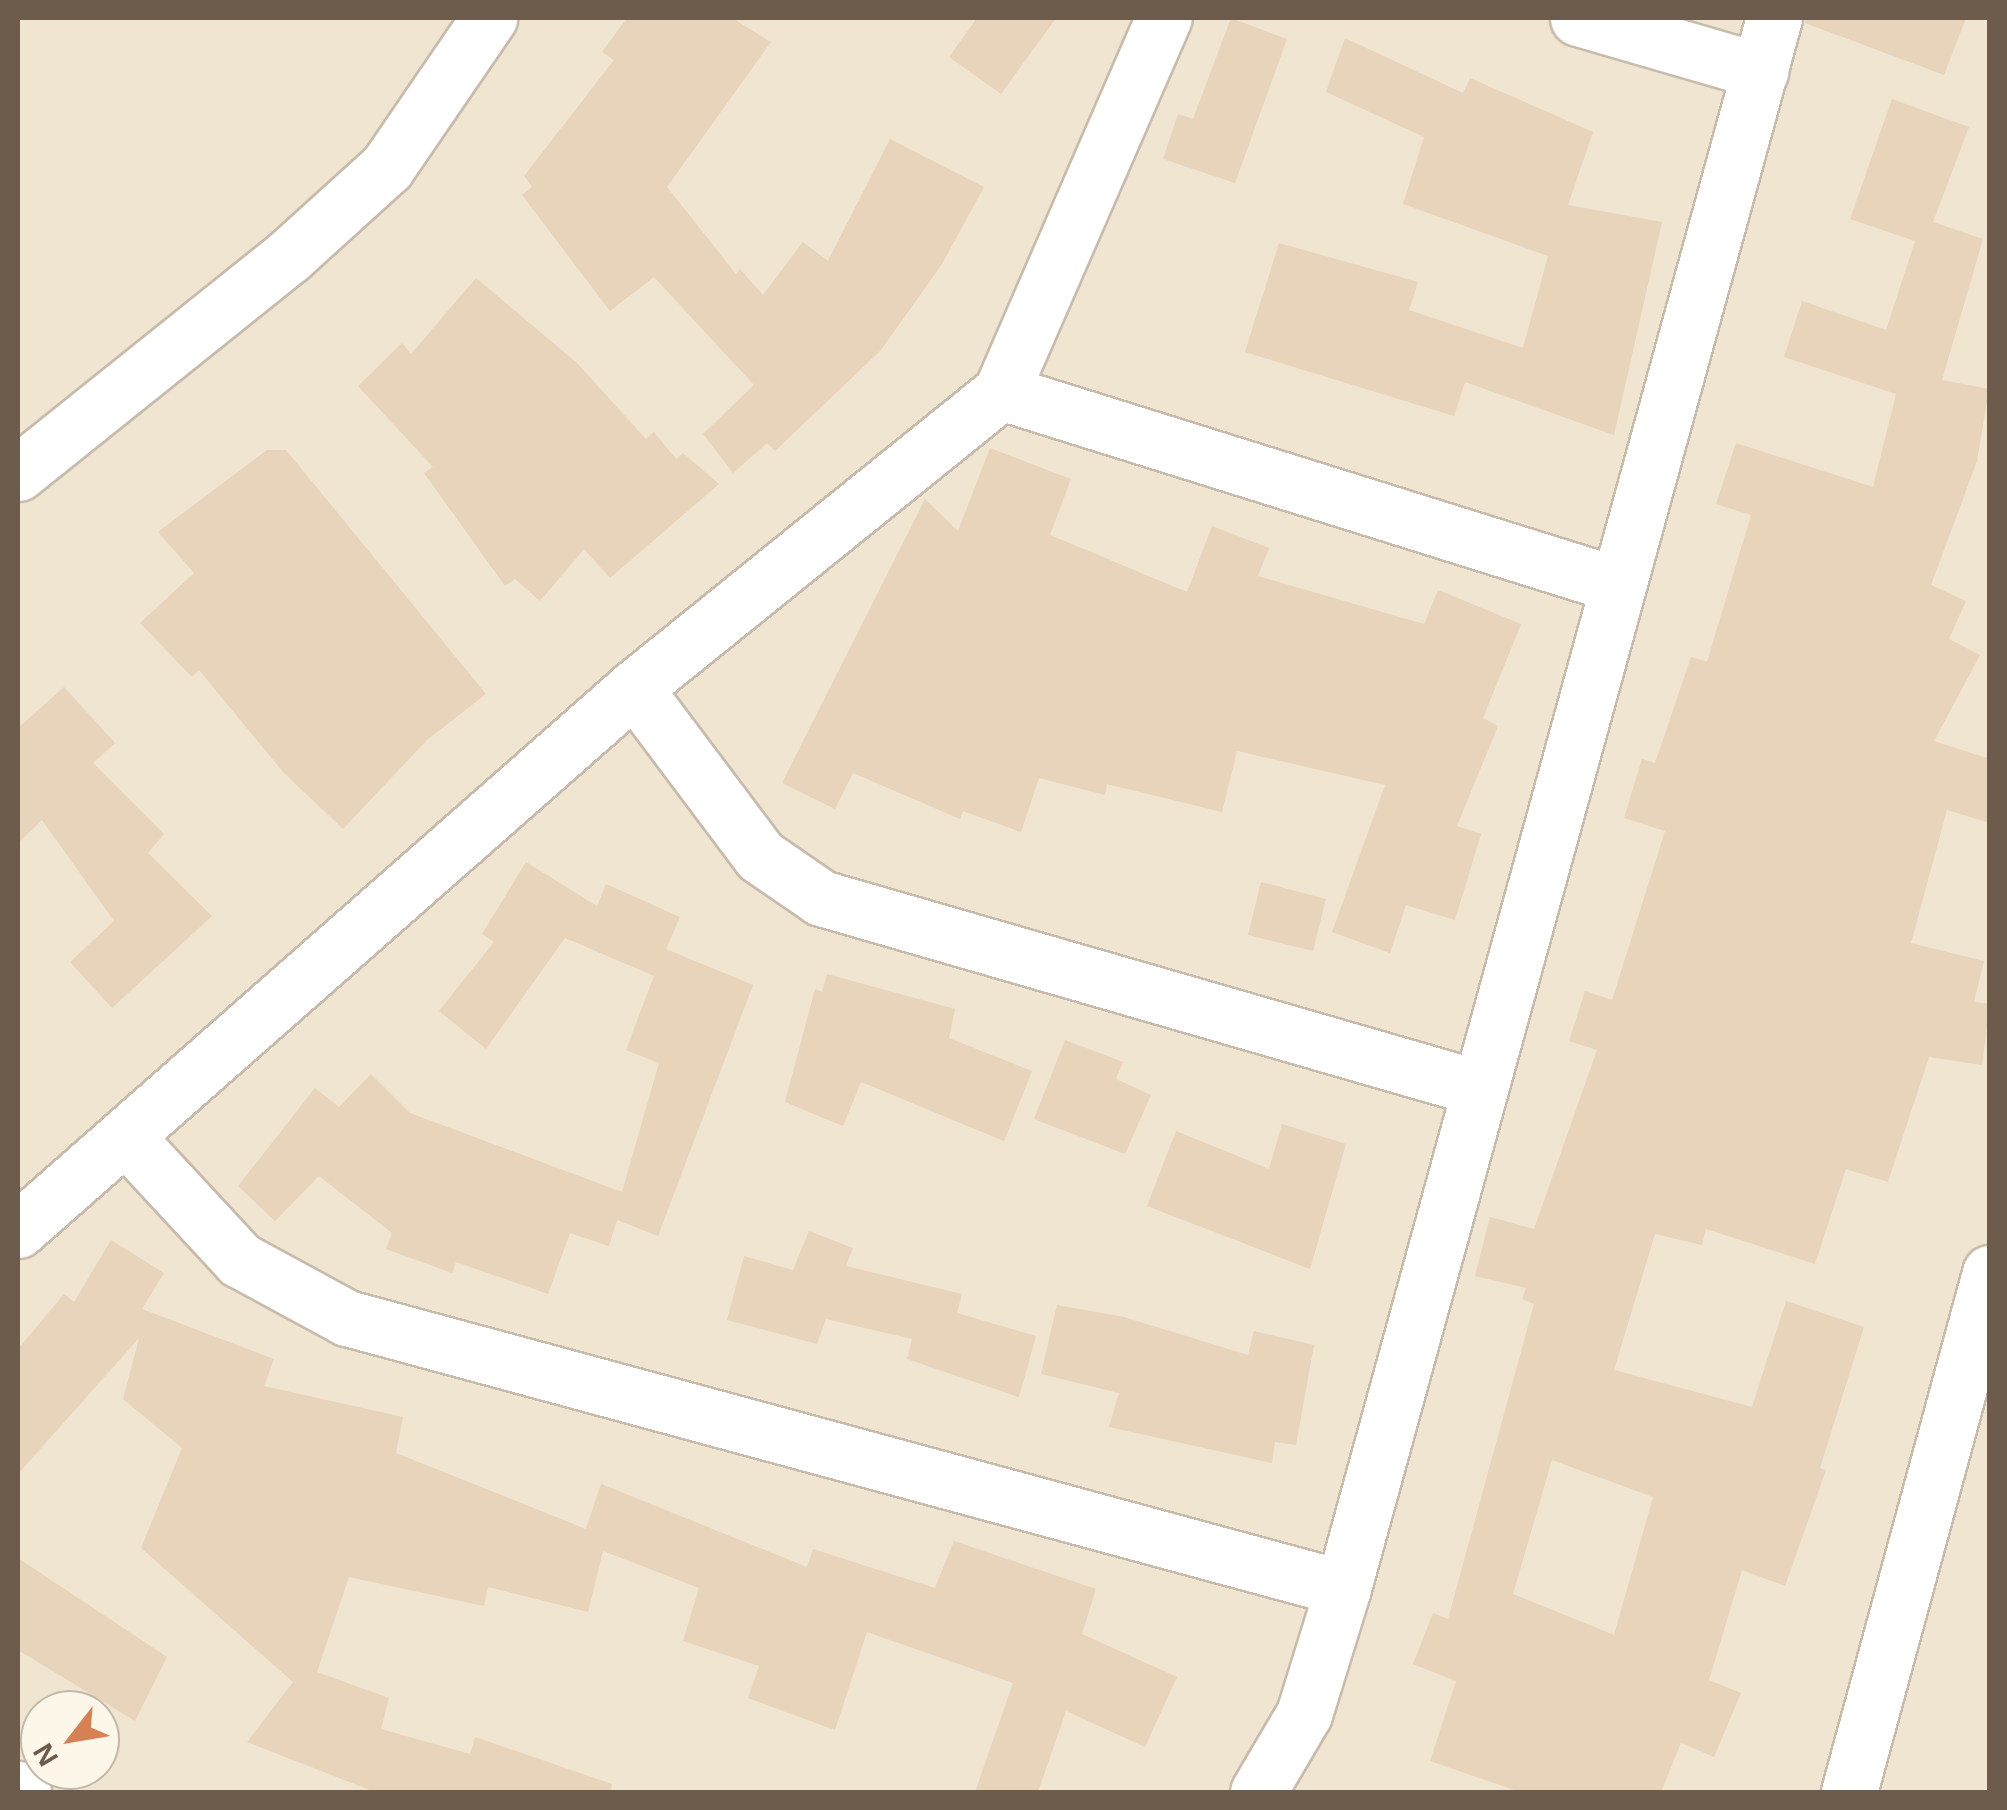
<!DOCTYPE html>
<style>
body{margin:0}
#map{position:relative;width:2007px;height:1810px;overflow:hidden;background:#f9f3e2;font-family:Helvetica,sans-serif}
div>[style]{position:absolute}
.residential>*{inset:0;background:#f0e5d1}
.building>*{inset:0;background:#e8d3bb}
.roads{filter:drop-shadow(2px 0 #c8bbab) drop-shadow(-2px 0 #c8bbab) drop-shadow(0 2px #c8bbab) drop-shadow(0 -2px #c8bbab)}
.minor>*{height:55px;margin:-27.5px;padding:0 27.5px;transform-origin:27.5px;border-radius:27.5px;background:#fff}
span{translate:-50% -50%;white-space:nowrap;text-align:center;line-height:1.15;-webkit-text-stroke:8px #fcf7e8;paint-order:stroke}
.frame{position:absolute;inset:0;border:20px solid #6d5c4c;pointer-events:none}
.north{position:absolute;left:20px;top:1690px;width:100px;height:100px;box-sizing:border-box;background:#fcf7e8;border:2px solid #c3b9aa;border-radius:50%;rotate:239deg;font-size:28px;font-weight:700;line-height:40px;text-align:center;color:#6d5c4c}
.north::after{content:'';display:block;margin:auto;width:35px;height:45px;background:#d68154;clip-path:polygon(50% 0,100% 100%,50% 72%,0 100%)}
</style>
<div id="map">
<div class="residential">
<div style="clip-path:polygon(evenodd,18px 18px,1989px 18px,1989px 1792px,18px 1792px,18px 18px,40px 1710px,100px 1710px,100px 1770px,40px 1770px,40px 1710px)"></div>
</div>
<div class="building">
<div style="clip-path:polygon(627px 18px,732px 18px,771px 42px,667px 187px,736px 274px,740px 269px,763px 295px,803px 242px,828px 261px,890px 139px,984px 187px,942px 264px,881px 350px,775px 451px,767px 443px,733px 473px,703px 434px,754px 385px,654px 277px,610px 311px,522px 195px,532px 187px,524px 176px,614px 60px,602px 52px)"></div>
<div style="clip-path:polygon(977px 18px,1056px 18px,1001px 94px,949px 57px)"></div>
<div style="clip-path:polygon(1231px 18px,1287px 39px,1235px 183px,1163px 159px,1178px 114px,1193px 119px)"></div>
<div style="clip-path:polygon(1806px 18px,1966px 18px,1944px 75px,1805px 23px)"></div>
<div style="clip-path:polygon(1345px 38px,1463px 93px,1470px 78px,1593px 132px,1568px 205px,1662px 222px,1614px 435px,1465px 382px,1454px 416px,1245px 352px,1279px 243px,1418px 282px,1409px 310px,1523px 348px,1548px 256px,1403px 204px,1424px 137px,1326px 92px)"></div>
<div style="clip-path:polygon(evenodd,1892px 99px,1969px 127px,1933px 222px,1983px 239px,1942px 380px,1989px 389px,1977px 461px,1931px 585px,1966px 601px,1949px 639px,1980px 655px,1934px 741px,1990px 759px,1990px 823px,1947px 810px,1911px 943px,1984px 961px,1974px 1002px,1990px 1004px,1982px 1065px,1929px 1057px,1888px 1182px,1846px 1169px,1815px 1264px,1706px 1229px,1702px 1245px,1655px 1234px,1614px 1370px,1752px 1407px,1786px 1301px,1864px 1327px,1820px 1468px,1826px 1470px,1785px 1586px,1742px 1570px,1709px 1680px,1741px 1693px,1714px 1757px,1681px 1743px,1661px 1792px,1520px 1792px,1430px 1761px,1456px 1681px,1413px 1664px,1433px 1613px,1448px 1619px,1534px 1304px,1522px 1299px,1526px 1288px,1475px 1276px,1490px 1217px,1534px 1229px,1597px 1050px,1569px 1041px,1585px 991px,1612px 1000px,1665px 831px,1624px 818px,1642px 759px,1655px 763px,1691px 657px,1707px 662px,1751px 515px,1716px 504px,1736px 443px,1873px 487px,1896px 394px,1784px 357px,1802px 301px,1886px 330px,1915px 241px,1850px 219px,1892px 99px,1552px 1460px,1653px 1497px,1614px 1635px,1513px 1594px,1552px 1460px)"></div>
<div style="clip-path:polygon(476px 278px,577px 363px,646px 439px,654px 432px,676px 459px,683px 453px,719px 484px,610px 578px,584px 549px,540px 601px,515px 579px,505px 586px,424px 473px,433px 467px,358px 386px,402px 343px,411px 354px)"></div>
<div style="clip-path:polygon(990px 448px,1071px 479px,1050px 535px,1187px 592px,1212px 526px,1269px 548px,1258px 576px,1424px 624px,1438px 590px,1521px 624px,1483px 718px,1498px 726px,1457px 826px,1481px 834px,1455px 920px,1406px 905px,1390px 953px,1332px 932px,1385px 785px,1237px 751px,1222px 812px,1107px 784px,1105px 795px,1039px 778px,1021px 832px,963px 811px,960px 819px,853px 773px,835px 809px,782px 783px,925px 499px,958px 531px)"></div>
<div style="clip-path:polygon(267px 450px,286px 450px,486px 694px,427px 740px,343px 829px,284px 773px,199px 670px,192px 677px,140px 623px,194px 573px,158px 532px)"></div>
<div style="clip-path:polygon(64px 687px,115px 743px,93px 763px,164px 834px,148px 853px,212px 916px,112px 1008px,70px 962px,114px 921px,42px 820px,18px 843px,18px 728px)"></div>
<div style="clip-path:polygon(526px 862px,597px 906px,606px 884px,680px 917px,666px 949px,753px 985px,658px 1236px,617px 1220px,609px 1246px,570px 1233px,548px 1294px,456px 1262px,452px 1273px,386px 1249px,392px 1233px,319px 1176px,275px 1221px,238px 1186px,315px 1088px,339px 1107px,371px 1074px,410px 1113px,622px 1192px,659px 1063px,626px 1050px,654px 976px,565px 938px,486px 1049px,439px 1011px,494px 942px,482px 934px)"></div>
<div style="clip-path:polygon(1261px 882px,1326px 899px,1313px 951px,1248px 935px)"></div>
<div style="clip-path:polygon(827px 974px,955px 1009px,949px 1038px,1032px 1071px,1004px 1141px,861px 1082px,843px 1126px,785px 1102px,815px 989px,822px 992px)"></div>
<div style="clip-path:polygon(1065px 1040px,1123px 1062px,1116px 1079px,1151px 1095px,1125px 1154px,1034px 1119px)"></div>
<div style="clip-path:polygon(1282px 1124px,1346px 1144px,1310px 1269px,1147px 1206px,1176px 1131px,1269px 1169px)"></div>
<div style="clip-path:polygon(809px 1231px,853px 1248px,846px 1266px,962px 1294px,957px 1313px,1036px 1336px,1019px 1397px,907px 1359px,912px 1339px,826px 1319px,817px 1344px,727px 1320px,744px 1256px,793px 1270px)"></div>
<div style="clip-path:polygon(111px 1240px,164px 1273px,142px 1309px,274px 1359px,264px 1386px,403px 1417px,396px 1453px,586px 1529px,601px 1484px,807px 1567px,813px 1549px,935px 1588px,954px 1541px,1096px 1589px,1082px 1634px,1177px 1677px,1145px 1747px,1066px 1711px,1038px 1792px,975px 1792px,1013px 1683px,867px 1632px,835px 1730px,748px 1698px,759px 1666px,683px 1641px,699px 1588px,603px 1551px,588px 1612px,488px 1587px,484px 1606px,349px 1577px,317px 1672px,389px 1698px,381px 1729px,470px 1754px,475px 1737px,612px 1784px,611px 1792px,375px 1792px,247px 1742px,293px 1682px,141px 1548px,182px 1448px,123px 1399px,139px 1338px,18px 1474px,18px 1349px,64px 1294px,74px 1302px)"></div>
<div style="clip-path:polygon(1057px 1305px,1124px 1317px,1248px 1355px,1254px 1331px,1314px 1345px,1296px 1445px,1275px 1442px,1272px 1463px,1109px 1427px,1119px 1393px,1041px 1374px)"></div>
<div style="clip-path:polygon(18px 1558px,167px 1657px,135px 1721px,18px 1650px)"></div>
</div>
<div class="roads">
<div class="minor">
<div style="left:1578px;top:18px;width:190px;rotate:16.2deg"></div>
<div style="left:1001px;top:392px;width:646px;rotate:17.37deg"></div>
<div style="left:18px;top:473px;width:347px;rotate:-38.7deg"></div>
<div style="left:289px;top:256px;width:132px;rotate:-42.2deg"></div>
<div style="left:387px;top:167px;width:181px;rotate:-55.6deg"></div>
<div style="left:634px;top:688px;width:210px;rotate:53.1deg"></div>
<div style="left:760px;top:856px;width:74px;rotate:34.5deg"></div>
<div style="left:821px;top:898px;width:685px;rotate:16.11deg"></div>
<div style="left:125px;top:1136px;width:169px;rotate:47.2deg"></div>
<div style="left:240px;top:1260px;width:122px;rotate:28.5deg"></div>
<div style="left:347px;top:1318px;width:1032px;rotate:15.17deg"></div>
<div style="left:18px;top:1230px;width:820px;rotate:-41.34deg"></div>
<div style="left:634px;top:688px;width:471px;rotate:-38.9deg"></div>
<div style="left:1001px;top:392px;width:408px;rotate:-66.5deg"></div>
<div style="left:18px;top:1789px;width:6px;rotate:31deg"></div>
<div style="left:1258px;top:1792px;width:91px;rotate:-59.5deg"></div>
<div style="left:1304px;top:1714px;width:132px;rotate:-72.8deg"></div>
<div style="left:1343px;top:1588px;width:1628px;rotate:-74.65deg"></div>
<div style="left:1849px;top:1792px;width:538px;rotate:-74.8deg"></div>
</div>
</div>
<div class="frame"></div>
<div class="north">N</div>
</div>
